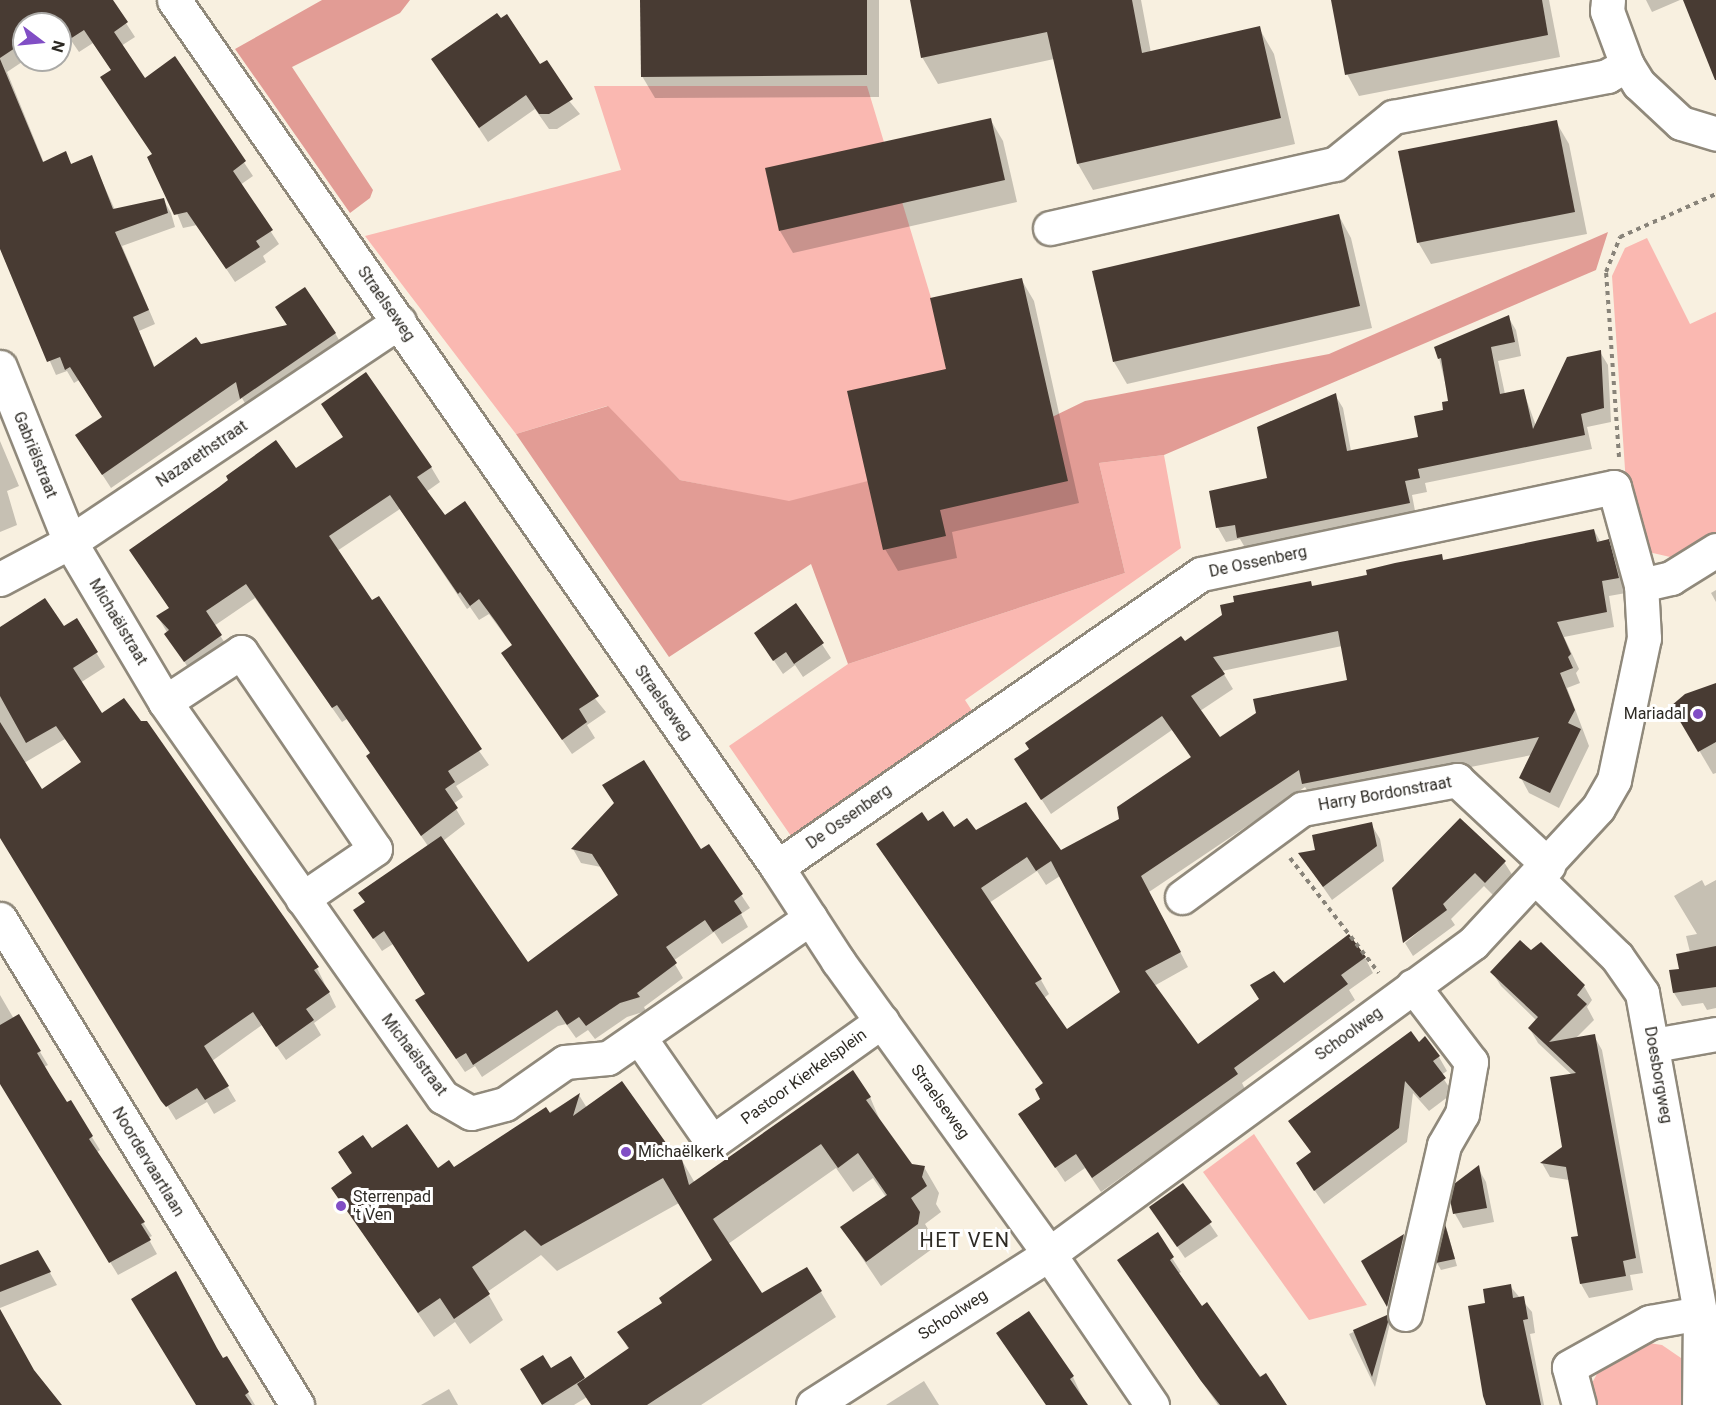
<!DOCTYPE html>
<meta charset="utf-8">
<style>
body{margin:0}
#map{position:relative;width:1716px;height:1405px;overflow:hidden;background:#f8f0e0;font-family:Roboto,sans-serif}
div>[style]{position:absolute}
.green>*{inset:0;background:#fab8b1}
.forest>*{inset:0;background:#e29c95}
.shadow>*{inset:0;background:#0003}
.building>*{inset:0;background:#483b33}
.path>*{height:4px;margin-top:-2px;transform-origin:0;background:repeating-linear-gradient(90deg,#888379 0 4.5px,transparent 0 9px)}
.roads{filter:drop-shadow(2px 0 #90897b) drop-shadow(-2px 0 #90897b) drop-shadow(0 2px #90897b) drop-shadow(0 -2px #90897b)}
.minor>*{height:33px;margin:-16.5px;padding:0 16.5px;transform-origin:16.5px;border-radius:16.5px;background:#fff}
.dots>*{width:16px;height:16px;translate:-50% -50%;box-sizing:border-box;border:3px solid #fff;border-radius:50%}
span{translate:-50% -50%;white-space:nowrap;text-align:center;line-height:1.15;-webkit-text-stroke:6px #fff;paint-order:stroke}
.street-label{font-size:16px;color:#2d2a24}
.poi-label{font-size:16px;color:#2d2a24}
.right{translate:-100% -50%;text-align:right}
.left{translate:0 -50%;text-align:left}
.quarter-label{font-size:20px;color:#2d2a24;letter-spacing:1.5px}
.north{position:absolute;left:12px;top:12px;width:60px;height:60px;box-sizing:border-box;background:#fff;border:2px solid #abaaa7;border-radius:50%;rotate:106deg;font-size:16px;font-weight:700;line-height:24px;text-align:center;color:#2d2a24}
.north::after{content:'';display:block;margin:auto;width:21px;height:27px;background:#814ec5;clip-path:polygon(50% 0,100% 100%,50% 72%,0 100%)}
</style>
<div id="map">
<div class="green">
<div style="clip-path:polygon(594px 86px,867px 86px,978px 453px,788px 502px,680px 480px,607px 406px,516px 434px,365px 236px,621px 170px)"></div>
<div style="clip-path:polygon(1647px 238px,1690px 324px,1716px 312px,1716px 536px,1679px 559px,1644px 551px,1627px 499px,1612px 276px,1625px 248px)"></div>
<div style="clip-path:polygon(1164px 455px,1181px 548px,965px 700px,976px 717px,803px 837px,791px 836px,729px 746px,848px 664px,1125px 573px,1099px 463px)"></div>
<div style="clip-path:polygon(1254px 1134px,1367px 1305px,1309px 1320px,1203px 1172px)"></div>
<div style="clip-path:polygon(1649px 1343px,1662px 1345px,1681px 1358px,1682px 1405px,1588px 1405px,1591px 1385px,1598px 1372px)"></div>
</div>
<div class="forest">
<div style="clip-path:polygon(322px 0,410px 0,400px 13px,292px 67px,373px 190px,370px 198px,350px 213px,235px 49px)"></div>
<div style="clip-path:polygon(1608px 232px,1596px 270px,1164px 455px,1099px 463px,1125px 573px,848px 664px,811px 564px,669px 657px,516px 434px,608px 406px,680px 480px,789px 501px,978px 453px,1085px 401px,1329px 354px)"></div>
</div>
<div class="shadow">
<div style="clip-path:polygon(0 0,111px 0,135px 37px,121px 46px,145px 80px,175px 59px,253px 176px,240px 185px,279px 244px,263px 256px,266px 262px,235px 282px,197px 225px,183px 228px,153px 155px,112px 71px,93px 43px,79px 52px,66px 33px,60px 37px,60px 24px,24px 24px,25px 60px,7px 72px,44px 163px,65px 153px,72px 165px,91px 157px,115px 210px,163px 199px,171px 213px,175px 227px,122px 246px,155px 324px,139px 331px,155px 368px,201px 346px,288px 326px,277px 308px,335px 333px,343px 347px,250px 412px,242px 398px,111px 488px,77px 436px,103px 418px,79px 380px,74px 383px,67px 371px,56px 375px,0 248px)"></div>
<div style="clip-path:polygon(642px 0,879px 0,879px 97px,655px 98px,642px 76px)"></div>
<div style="clip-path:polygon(911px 0,1141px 0,1151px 53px,1259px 28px,1274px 54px,1295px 144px,1093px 190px,1078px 164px,1054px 59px,938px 84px,922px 57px)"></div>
<div style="clip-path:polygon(1332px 0,1549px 0,1560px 57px,1359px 96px,1347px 74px)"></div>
<div style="clip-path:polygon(1646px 0,1680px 0,1652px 12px)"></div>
<div style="clip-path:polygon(433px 59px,540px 66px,580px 114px,557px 129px,549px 129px,535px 109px,488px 142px)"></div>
<div style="clip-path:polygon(990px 119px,1003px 141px,1017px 202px,793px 253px,780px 231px)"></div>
<div style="clip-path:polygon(1556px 122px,1569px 144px,1587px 234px,1431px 264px,1418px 242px)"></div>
<div style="clip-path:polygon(1339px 216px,1351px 238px,1372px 328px,1127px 384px,1114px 362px)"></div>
<div style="clip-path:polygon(1021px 279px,1034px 301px,1079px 503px,952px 532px,957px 558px,898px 571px,885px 549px,948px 370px)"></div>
<div style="clip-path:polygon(1508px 317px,1516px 330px,1521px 356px,1498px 361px,1505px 394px,1523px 390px,1536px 426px,1600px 352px,1608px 365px,1611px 422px,1587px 427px,1592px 449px,1425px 483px,1427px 492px,1412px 495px,1416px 516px,1247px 551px,1240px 539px,1226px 542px,1218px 528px,1210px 492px,1269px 479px,1335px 395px,1343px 408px,1351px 451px,1419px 438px,1450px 402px,1439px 358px)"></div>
<div style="clip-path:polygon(0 441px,19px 486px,7px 491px,17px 525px,0 532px)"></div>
<div style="clip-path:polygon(431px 467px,440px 482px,426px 492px,606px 712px,587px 725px,595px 738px,572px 754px,503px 654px,513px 646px,506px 637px,489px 614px,479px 620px,470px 607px,467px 609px,400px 509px,337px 551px,489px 765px,456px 786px,463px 797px,453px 804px,465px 824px,443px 841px,528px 964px,620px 896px,601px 867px,581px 863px,573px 849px,700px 851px,708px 846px,750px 908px,741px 914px,748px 927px,722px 944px,714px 932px,673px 961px,683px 978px,644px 1007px,646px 1011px,627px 1017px,595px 1039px,588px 1030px,576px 1038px,566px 1024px,558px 1026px,482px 1077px,475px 1066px,465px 1072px,425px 1014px,426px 995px,393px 944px,382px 951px,355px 911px,428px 846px,377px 772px,368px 757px,371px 754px,347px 719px,342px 722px,255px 598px,214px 626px,230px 651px,193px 676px,158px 617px,170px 609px,131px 550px,296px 470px)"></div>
<div style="clip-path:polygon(evenodd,1594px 530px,1601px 543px,1608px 541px,1617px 556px,1626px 593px,1609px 596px,1614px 627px,1564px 637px,1579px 669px,1576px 673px,1580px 683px,1567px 688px,1589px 746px,1559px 808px,1529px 793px,1521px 778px,1532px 755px,1312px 798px,1305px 787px,1149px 892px,1188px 967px,1154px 986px,1198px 1047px,1283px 985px,1365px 958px,1373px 973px,1349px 990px,1355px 1000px,1242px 1083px,1245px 1089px,1101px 1192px,1085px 1168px,1065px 1182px,1020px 1114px,1041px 1099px,1044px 1085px,878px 845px,928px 823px,1060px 852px,1120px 820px,1192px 759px,1172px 730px,1051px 814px,1016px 760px,1184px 643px,1313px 588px,1441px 556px,1444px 561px,1594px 530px,1342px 646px,1349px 681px,1220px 739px,1200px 711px,1233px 689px,1222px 671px,1342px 646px,1594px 530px,1037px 871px,1046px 885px,1060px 876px,1122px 993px,1067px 1031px,1044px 998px,1049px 994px,1041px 980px,989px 903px,1037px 871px)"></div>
<div style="clip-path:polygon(1716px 590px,1716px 602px,1711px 593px)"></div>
<div style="clip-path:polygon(796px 605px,831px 658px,803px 677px,795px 665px,783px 674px,756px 634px)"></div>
<div style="clip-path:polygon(evenodd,76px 620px,105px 667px,80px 683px,102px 716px,317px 968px,336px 1007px,314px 1023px,321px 1035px,286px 1060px,262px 1025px,212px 1061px,236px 1101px,214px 1114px,207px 1102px,176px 1120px,0 836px,0 628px,63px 628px,76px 620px,65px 739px,82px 763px,41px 792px,24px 763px,65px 739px)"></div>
<div style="clip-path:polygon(1716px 685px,1716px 773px,1713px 774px,1673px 706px)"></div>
<div style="clip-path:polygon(1371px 824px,1380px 839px,1384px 861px,1332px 900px,1300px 854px,1317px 851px)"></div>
<div style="clip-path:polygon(1504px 862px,1513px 876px,1494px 896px,1484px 886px,1451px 919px,1455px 925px,1413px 956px,1405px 943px,1448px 907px,1404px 940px,1394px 889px)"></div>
<div style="clip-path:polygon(1702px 880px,1705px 886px,1716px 880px,1716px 1008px,1707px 1010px,1703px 1003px,1682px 1006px,1674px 993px,1670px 971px,1681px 970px,1690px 952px,1686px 936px,1697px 934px,1674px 896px)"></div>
<div style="clip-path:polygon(1531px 952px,1584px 986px,1592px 1000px,1587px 1007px,1594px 1020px,1575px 1039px,1594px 1036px,1602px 1050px,1643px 1273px,1630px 1275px,1633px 1290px,1589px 1298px,1581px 1284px,1573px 1238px,1579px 1237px,1569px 1180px,1550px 1177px,1542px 1163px,1564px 1148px,1572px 1075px,1538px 1043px,1530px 1029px,1537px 1021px,1501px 986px,1492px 972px)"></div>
<div style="clip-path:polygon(0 995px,14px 1019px,18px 1016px,48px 1065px,44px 1067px,67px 1104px,70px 1102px,100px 1150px,97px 1152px,152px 1236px,148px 1238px,157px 1254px,118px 1275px,0 1082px)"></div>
<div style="clip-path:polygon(1419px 1044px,1439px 1057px,1447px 1071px,1441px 1075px,1453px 1093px,1429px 1111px,1413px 1093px,1407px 1142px,1324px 1204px,1306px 1178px,1312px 1153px,1290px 1121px)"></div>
<div style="clip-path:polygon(579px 1095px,587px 1108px,680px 1157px,695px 1183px,870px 1097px,882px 1125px,911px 1165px,924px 1167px,939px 1193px,936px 1204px,941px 1212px,925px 1224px,934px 1239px,932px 1249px,881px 1286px,842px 1228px,886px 1197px,873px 1178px,853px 1192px,836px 1168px,728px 1244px,762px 1295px,807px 1269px,836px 1317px,701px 1405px,591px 1405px,587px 1397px,574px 1405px,543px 1405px,522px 1369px,551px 1370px,571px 1358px,585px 1381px,629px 1350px,619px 1332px,663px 1303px,714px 1261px,679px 1203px,557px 1271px,541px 1255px,487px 1292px,503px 1320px,470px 1344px,455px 1322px,434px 1337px,333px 1189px,353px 1175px,340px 1152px,371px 1150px,438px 1170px,453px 1169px)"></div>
<div style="clip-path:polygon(1478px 1168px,1486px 1182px,1494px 1222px,1463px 1228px,1455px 1214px)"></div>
<div style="clip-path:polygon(1183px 1185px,1218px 1236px,1185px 1258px,1151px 1208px)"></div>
<div style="clip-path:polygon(1446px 1227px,1457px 1266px,1441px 1270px,1437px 1263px)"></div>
<div style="clip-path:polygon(1404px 1236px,1411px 1249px,1395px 1319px,1363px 1262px)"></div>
<div style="clip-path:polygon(38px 1252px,57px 1285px,0 1308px,0 1266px)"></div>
<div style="clip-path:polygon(1172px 1258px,1181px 1272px,1178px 1274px,1202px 1308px,1285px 1405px,1218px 1405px,1119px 1261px)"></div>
<div style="clip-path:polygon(1510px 1286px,1532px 1312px,1535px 1333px,1530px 1334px,1544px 1405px,1489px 1405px,1487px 1304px)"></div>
<div style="clip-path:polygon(1386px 1317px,1390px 1323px,1375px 1387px,1349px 1334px)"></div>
<div style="clip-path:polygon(1007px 1347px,1073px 1377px,1086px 1405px,1046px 1405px)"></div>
<div style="clip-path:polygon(227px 1358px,255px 1405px,197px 1405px,223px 1360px)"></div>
<div style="clip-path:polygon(924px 1381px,939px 1405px,886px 1405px)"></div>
<div style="clip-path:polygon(449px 1389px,458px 1405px,421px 1405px)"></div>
</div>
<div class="building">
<div style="clip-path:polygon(0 0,113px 0,128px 22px,114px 32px,145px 78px,175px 56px,246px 161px,233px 171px,273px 230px,256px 241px,260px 247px,226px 269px,187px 212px,174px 215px,147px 157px,152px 154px,100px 77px,111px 70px,84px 30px,70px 39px,60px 24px,24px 24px,24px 42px,0 58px)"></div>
<div style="clip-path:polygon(640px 0,867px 0,867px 75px,641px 77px)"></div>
<div style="clip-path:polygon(910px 0,1132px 0,1142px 53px,1260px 26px,1281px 118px,1077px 164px,1047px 32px,921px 58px)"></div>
<div style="clip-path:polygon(1331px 0,1542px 0,1548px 35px,1345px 75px)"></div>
<div style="clip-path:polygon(1683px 0,1716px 0,1716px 80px,1715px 80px)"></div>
<div style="clip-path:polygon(497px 13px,501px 18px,507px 14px,540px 64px,547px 60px,573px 99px,549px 114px,539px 114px,526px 95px,479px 128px,431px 59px)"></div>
<div style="clip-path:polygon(0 59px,43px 162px,66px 151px,71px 164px,92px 155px,113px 209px,164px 198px,168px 213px,115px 232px,149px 310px,133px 317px,154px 367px,196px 337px,201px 344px,287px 325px,275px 307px,305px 287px,336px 333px,240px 399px,236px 382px,102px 475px,75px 435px,102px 417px,70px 367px,65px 370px,60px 357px,47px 362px,0 249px)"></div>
<div style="clip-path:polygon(991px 118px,1005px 180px,779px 231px,765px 168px)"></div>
<div style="clip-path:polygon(1557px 120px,1575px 212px,1417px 243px,1398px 151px)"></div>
<div style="clip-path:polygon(1339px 214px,1360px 306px,1113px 362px,1092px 271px)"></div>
<div style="clip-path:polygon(1022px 278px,1068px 481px,940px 510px,946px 536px,883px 550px,847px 391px,946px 369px,930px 298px)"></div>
<div style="clip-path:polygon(1509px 315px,1515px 342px,1491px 347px,1500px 394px,1524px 389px,1533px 429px,1567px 357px,1601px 350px,1604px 408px,1581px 414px,1585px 435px,1418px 469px,1420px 478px,1405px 481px,1410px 503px,1237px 538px,1235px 525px,1216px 528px,1209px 491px,1267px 478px,1257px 427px,1336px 393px,1347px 451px,1418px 437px,1414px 416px,1443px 410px,1442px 402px,1448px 401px,1441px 358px,1438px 359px,1434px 347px)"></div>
<div style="clip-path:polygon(366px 372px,432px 467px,417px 477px,445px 515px,465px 501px,599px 696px,579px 709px,587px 722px,562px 740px,501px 653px,512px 645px,496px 622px,479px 599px,470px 606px,460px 592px,458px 594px,390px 495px,329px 536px,372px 600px,379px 596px,482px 749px,448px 771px,455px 782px,445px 789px,458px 808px,421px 836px,366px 756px,370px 753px,337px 705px,332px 708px,246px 584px,206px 611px,222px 635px,184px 662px,164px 634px,169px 630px,156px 616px,169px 608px,129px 550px,219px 487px,228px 480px,226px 476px,276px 440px,296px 468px,343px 437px,321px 404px)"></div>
<div style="clip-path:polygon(evenodd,1594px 529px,1597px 542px,1609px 539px,1619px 578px,1602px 581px,1607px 612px,1557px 622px,1571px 654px,1568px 657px,1573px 668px,1560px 673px,1575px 710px,1568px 723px,1581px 729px,1550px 793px,1519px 778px,1539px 737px,1302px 784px,1299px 770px,1141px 876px,1181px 952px,1145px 971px,1198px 1044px,1259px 999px,1250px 985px,1274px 971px,1284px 983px,1349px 934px,1366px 957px,1341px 975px,1348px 984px,1234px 1068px,1238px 1074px,1092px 1178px,1076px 1154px,1055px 1168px,1018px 1114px,1040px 1099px,1035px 1089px,1043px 1083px,876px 844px,922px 812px,928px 821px,943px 811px,954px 827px,967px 818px,976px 830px,1026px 802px,1061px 850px,1119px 819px,1117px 807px,1191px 757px,1162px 716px,1041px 800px,1014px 759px,1029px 749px,1025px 743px,1181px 636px,1185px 641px,1222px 615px,1220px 605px,1234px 602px,1233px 596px,1311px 581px,1312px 586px,1367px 575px,1366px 570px,1395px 563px,1442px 554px,1443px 560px,1594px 529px,1338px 631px,1347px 680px,1253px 699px,1256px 713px,1220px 737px,1191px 696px,1225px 674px,1213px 657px,1338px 631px,1594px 529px,1027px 857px,1036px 871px,1051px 861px,1120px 992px,1067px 1029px,1035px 983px,1042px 979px,981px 888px,1027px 857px)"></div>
<div style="clip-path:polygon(45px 598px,64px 626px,77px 618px,98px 652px,73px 668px,102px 713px,124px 698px,141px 721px,147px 721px,319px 967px,314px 970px,330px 992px,306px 1009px,314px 1020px,276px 1047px,253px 1012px,204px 1046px,229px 1086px,205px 1100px,197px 1088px,166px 1107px,161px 1101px,0 838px,0 722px,42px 789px,81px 762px,56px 726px,26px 743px,0 696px,0 627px)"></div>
<div style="clip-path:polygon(796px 603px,824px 643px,794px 664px,786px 652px,773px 661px,754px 633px)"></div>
<div style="clip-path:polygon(1716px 683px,1716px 742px,1698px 752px,1671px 706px,1685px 694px)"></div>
<div style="clip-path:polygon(644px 760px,701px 849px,709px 844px,743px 894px,734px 901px,742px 913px,713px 932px,705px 920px,666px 947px,677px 963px,637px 993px,640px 997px,620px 1003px,586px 1026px,579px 1017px,567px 1025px,557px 1010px,473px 1065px,466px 1053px,456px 1059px,415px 1000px,425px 994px,384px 931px,373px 939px,353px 910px,365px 902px,358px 893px,441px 836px,528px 962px,618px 895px,592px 854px,571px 849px,614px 803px,602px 785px)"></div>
<div style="clip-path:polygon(1460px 818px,1506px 861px,1485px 883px,1475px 873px,1443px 904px,1447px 910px,1403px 943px,1392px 888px)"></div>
<div style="clip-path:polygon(1372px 822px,1377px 846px,1323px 887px,1298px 853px,1315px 850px,1312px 835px)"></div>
<div style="clip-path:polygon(1520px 940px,1531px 950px,1541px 942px,1585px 985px,1577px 995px,1587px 1004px,1549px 1042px,1595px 1034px,1636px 1258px,1623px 1261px,1626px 1276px,1580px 1284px,1571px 1237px,1578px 1236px,1566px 1167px,1540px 1163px,1562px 1147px,1550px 1077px,1576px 1073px,1528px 1028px,1538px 1017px,1490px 972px)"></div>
<div style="clip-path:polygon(1716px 946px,1716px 987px,1673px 993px,1669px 970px,1679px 969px,1676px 954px)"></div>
<div style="clip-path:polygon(19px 1014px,41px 1051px,37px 1053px,50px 1075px,67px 1102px,71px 1100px,93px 1136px,89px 1139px,145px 1222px,141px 1224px,151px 1240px,109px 1263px,0 1084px,0 1025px)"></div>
<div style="clip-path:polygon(1411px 1031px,1419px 1042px,1425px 1036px,1440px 1056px,1433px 1061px,1446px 1078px,1420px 1098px,1405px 1081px,1399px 1128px,1314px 1191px,1296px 1163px,1311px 1152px,1288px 1121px)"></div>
<div style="clip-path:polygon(853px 1070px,871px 1097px,866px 1100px,912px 1164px,925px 1166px,922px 1177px,927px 1186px,911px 1198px,920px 1212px,918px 1224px,866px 1262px,840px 1227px,887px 1195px,858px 1153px,838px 1168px,821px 1144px,713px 1219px,762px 1293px,807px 1267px,822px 1291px,647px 1405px,591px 1405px,577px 1384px,629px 1348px,617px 1332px,662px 1303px,659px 1298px,712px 1260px,663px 1178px,541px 1246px,525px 1230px,472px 1267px,490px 1294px,454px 1319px,440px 1298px,418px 1313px,331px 1188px,352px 1173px,338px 1152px,363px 1135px,372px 1148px,407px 1124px,438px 1168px,449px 1160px,454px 1167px,546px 1107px,550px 1113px,580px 1093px,573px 1116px,622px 1081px,669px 1147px,681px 1156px,689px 1185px)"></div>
<div style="clip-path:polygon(1479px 1165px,1487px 1208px,1453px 1214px,1450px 1200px,1454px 1184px)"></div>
<div style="clip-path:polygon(1183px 1183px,1212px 1222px,1177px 1247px,1149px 1207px)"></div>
<div style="clip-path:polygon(1445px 1224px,1455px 1259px,1436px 1263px)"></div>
<div style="clip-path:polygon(1158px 1232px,1174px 1257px,1170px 1260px,1202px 1306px,1207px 1302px,1260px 1377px,1266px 1373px,1287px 1405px,1220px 1405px,1201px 1381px,1117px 1260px)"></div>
<div style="clip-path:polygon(1404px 1234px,1387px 1307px,1361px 1261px)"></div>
<div style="clip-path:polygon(38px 1250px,51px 1272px,0 1292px,0 1265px)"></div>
<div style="clip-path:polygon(176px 1271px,217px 1348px,223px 1358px,227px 1356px,249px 1392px,245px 1395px,252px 1405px,196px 1405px,131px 1299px)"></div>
<div style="clip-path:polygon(1511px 1284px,1513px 1298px,1524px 1296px,1528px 1319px,1523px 1320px,1541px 1405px,1486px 1405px,1483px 1396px,1468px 1306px,1485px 1303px,1483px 1289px)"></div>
<div style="clip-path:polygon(0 1309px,34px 1370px,62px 1405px,0 1405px)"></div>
<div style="clip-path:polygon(1029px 1311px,1074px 1376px,1070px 1379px,1088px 1405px,1046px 1405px,996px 1333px)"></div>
<div style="clip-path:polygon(1387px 1315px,1388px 1322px,1372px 1377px,1353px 1330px)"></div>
<div style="clip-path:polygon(543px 1355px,551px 1368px,571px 1356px,585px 1378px,542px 1405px,520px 1369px)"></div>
</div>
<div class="path">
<div style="left:1619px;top:457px;width:185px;rotate:-94deg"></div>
<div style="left:1606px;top:272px;width:38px;rotate:-68deg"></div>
<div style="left:1620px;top:237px;width:105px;rotate:-24.1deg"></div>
<div style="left:1290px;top:858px;width:145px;rotate:52.3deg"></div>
</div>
<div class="roads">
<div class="minor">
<div style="left:174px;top:0;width:1056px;rotate:55.18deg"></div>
<div style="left:777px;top:867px;width:112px;rotate:57deg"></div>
<div style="left:838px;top:961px;width:361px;rotate:54.2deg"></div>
<div style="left:1049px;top:1254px;width:183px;rotate:55.7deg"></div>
<div style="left:1608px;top:0;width:11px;rotate:95deg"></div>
<div style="left:1607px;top:11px;width:58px;rotate:69.7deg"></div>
<div style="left:1627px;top:65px;width:22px;rotate:58deg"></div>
<div style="left:1639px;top:84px;width:57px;rotate:42.9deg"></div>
<div style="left:1681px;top:123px;width:37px;rotate:17deg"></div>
<div style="left:1050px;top:228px;width:292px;rotate:-12.7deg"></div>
<div style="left:1335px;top:164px;width:75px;rotate:-39deg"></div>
<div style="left:1393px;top:117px;width:218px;rotate:-10.8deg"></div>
<div style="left:1607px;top:76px;width:23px;rotate:-29deg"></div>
<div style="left:0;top:367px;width:188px;rotate:68.2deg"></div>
<div style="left:70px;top:542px;width:186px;rotate:59.3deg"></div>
<div style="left:165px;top:702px;width:483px;rotate:54.9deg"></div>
<div style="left:443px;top:1097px;width:32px;rotate:30deg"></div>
<div style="left:471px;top:1113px;width:35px;rotate:-15deg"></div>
<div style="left:505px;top:1104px;width:73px;rotate:-35deg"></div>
<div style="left:565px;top:1062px;width:43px;rotate:-5.3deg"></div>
<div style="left:608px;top:1058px;width:246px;rotate:-34.7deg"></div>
<div style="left:0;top:579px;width:79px;rotate:-27.9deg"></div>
<div style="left:70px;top:542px;width:396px;rotate:-33.8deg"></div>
<div style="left:165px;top:702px;width:91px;rotate:-33.3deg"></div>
<div style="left:241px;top:652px;width:238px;rotate:55.8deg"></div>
<div style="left:375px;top:849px;width:88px;rotate:145.6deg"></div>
<div style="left:777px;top:867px;width:515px;rotate:-34.65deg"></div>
<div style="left:1201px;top:574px;width:422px;rotate:-11.9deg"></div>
<div style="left:1614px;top:487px;width:102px;rotate:74.6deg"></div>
<div style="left:1536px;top:878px;width:113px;rotate:44.3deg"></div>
<div style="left:1617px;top:957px;width:44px;rotate:55.2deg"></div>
<div style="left:1642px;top:993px;width:325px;rotate:79.7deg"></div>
<div style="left:1700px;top:1313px;width:92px;rotate:90.6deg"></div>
<div style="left:1182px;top:897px;width:149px;rotate:-36.3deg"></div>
<div style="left:1302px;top:809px;width:158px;rotate:-10.6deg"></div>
<div style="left:1457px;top:780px;width:125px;rotate:43deg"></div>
<div style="left:0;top:919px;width:570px;rotate:58.57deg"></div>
<div style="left:639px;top:1037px;width:124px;rotate:55.2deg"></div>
<div style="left:710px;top:1139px;width:5px;rotate:11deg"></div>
<div style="left:715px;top:1140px;width:205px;rotate:-35.5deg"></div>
<div style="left:1654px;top:1045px;width:63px;rotate:-10.1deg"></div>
<div style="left:1405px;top:1314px;width:173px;rotate:-77deg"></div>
<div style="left:1444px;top:1145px;width:36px;rotate:-60deg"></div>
<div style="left:1462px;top:1114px;width:53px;rotate:-80.2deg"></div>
<div style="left:1471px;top:1062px;width:96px;rotate:-127.3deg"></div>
<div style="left:813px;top:1405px;width:280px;rotate:-32.6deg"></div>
<div style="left:1049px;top:1254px;width:526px;rotate:-36.26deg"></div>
<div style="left:1473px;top:943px;width:184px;rotate:-47.2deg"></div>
<div style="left:1598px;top:808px;width:32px;rotate:-60deg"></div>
<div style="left:1614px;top:780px;width:145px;rotate:-78.1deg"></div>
<div style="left:1644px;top:638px;width:53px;rotate:-93.2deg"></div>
<div style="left:1641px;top:585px;width:31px;rotate:-13deg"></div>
<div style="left:1671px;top:578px;width:53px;rotate:-31.9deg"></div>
<div style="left:1579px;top:1405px;width:39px;rotate:-105deg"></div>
<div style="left:1569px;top:1367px;width:93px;rotate:-29.1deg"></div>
<div style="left:1650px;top:1322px;width:51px;rotate:-10.2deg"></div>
</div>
</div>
<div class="dots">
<div style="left:1698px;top:714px;background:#814ec5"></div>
<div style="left:626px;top:1152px;background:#814ec5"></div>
<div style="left:341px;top:1206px;background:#814ec5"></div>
</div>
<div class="street-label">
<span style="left:386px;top:304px;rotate:55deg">Straelseweg</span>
<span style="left:202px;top:454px;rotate:-34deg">Nazarethstraat</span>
<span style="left:35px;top:455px;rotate:68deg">Gabriëlstraat</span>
<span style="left:1258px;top:562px;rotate:-12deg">De Ossenberg</span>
<span style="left:118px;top:622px;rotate:59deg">Michaëlstraat</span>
<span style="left:663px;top:703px;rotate:55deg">Straelseweg</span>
<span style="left:1385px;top:794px;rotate:-10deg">Harry Bordonstraat</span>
<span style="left:849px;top:817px;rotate:-35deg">De Ossenberg</span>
<span style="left:1349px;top:1034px;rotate:-36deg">Schoolweg</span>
<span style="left:414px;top:1055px;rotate:53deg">Michaëlstraat</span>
<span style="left:1658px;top:1075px;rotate:80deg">Doesborgweg</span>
<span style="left:804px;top:1077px;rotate:-36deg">Pastoor Kierkelsplein</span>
<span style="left:940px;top:1102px;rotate:54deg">Straelseweg</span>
<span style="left:148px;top:1162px;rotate:59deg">Noordervaartlaan</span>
<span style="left:953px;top:1315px;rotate:-33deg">Schoolweg</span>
</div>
<div class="poi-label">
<span class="right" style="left:1686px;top:714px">Mariadal</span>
<span class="left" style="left:638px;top:1152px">Michaëlkerk</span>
<span class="left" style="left:353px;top:1206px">Sterrenpad<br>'t Ven</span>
</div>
<div class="quarter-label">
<span style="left:965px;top:1240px">HET VEN</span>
</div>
<div class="north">N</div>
</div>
